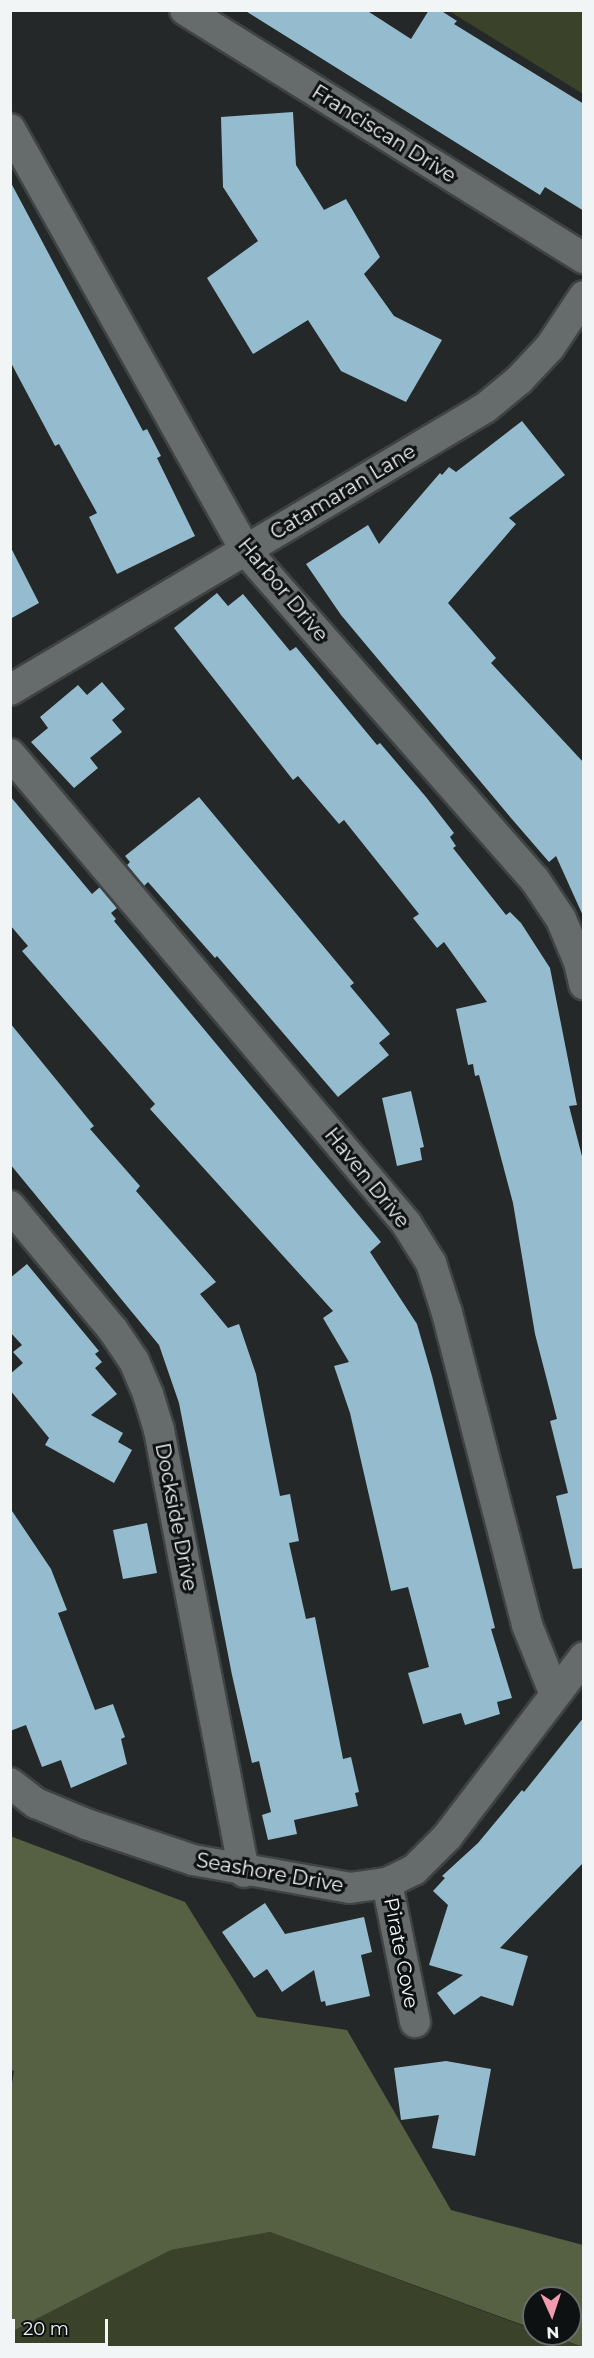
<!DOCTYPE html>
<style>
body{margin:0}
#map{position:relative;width:594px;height:2358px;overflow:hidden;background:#242828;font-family:Montserrat,sans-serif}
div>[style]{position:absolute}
.green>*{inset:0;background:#3a432a}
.forest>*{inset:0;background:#556142}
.building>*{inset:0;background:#95bcce}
.roads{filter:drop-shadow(2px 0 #3f4343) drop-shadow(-2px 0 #3f4343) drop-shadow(0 2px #3f4343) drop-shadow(0 -2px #3f4343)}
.street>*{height:30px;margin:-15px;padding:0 15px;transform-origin:15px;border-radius:15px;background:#666c6b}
span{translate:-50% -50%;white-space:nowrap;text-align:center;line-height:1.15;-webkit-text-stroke:6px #0e1111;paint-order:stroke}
.street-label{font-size:20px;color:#f2f5f5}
.frame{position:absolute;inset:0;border:12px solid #f2f5f5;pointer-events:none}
.north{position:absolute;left:522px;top:2286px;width:60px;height:60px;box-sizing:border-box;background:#0e1111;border:2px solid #696c6c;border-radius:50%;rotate:177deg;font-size:16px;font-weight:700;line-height:24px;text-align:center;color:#f2f5f5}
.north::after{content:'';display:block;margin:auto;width:21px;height:27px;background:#f29aaf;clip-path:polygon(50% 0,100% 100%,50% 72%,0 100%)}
.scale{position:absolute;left:12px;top:2319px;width:96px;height:27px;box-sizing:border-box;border:3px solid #f2f5f5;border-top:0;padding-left:8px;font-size:18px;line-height:21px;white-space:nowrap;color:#f2f5f5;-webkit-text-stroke:4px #0e1111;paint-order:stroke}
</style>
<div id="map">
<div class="green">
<div style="clip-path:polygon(449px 11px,583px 11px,583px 94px)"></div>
<div style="clip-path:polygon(270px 2232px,534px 2330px,534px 2334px,545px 2334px,582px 2347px,11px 2348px,11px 2332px,171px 2250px)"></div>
</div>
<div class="forest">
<div style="clip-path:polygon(10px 1836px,185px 1902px,257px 2017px,347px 2030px,451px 2210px,583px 2245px,583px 2347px,547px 2334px,570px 2334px,570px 2298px,534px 2298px,534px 2329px,270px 2232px,171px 2250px,11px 2332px,10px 2095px,14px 2071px,10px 2070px)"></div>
</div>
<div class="building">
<div style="clip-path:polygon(244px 10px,366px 10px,411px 39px,429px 10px,440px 10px,457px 21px,454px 24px,584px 104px,584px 211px,545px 187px,540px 195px)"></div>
<div style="clip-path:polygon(293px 112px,296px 165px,324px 210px,346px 199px,380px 257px,364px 274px,394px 316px,442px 340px,406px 402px,341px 371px,308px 320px,253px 354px,207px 278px,258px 241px,223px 187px,221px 117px)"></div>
<div style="clip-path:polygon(10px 181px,143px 431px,147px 429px,161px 456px,157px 458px,195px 536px,117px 574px,89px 517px,97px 513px,59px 444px,55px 446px,10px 361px)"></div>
<div style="clip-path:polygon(522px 421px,565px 475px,509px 518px,516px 524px,448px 603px,496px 658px,491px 663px,584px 763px,584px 918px,556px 856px,549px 862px,511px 818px,341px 615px,306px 564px,368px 525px,379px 544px,440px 473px,442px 475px,449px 467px,456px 472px)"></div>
<div style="clip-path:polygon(10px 546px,39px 603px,10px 619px)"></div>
<div style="clip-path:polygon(217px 593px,228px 606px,243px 594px,290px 651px,296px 647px,377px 745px,380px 743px,426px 797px,454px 833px,450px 837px,456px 846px,453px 848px,506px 915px,510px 912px,521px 923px,550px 968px,577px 1105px,569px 1106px,584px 1164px,584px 1568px,573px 1569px,556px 1496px,568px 1493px,550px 1421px,557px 1419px,535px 1334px,513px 1203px,479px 1075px,475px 1076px,473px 1064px,468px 1065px,456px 1009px,487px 1002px,444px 942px,437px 948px,413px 918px,419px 914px,344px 820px,339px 824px,298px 776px,293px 780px,174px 628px)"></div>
<div style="clip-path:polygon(102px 682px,125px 709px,112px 720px,122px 732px,90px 758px,98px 768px,74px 788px,31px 742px,48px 728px,40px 717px,78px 685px,87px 695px)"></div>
<div style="clip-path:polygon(10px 796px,92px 894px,100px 887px,117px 908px,111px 913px,116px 919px,114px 921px,381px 1242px,370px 1252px,417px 1324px,432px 1376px,495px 1628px,491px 1629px,512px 1698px,497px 1702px,500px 1714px,465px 1725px,461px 1713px,423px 1724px,408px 1673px,429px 1667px,408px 1587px,391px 1591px,350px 1413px,334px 1366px,349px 1362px,323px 1318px,333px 1311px,150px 1109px,155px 1104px,22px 951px,28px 946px,10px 925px)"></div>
<div style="clip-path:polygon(199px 797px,354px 983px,350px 986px,390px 1034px,379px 1043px,389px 1055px,338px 1097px,217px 956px,215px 958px,148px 882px,144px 886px,127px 865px,130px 862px,125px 856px)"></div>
<div style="clip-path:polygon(10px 1023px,94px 1126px,90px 1129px,140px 1186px,136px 1191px,216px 1282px,200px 1294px,228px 1328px,239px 1324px,256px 1374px,280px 1496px,290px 1494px,299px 1541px,289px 1543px,306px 1619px,315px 1617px,343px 1759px,351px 1757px,359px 1792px,355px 1793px,358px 1806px,294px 1820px,297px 1834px,268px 1840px,262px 1815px,271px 1812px,259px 1761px,252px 1763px,232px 1675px,179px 1403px,159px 1345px,10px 1164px)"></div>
<div style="clip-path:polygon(411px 1091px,424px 1147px,420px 1148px,422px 1160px,397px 1166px,382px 1098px)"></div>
<div style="clip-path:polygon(27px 1264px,99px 1351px,95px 1354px,102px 1362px,95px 1368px,117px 1394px,91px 1415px,123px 1433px,118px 1442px,132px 1450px,114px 1483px,45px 1445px,49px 1438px,10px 1390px,10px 1374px,23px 1363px,13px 1352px,22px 1345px,10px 1332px,10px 1278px)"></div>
<div style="clip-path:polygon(10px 1508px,51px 1569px,67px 1610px,58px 1613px,95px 1710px,113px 1704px,125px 1737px,121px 1739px,127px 1764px,71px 1788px,61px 1760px,42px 1767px,26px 1725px,10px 1731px)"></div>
<div style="clip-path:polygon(147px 1523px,157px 1573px,123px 1579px,113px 1530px)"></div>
<div style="clip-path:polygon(584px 1717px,584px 1862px,500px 1948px,528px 1956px,513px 2006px,481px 1996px,454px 2015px,437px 1993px,463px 1975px,429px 1965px,448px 1905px,433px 1891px,445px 1878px,442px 1876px,478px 1843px,522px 1790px,524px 1792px)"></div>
<div style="clip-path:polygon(265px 1903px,285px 1934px,364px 1917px,372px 1952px,361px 1955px,370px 1996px,326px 2006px,325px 2001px,321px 2002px,314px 1970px,282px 1992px,267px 1969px,254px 1978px,222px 1932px)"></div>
<div style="clip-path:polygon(446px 2061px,491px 2069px,475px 2156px,432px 2148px,439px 2115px,401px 2120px,394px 2068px)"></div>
</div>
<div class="roads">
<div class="street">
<div style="left:185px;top:10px;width:470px;rotate:31.9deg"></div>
<div style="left:10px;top:129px;width:482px;rotate:60.8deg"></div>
<div style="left:245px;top:550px;width:439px;rotate:48.7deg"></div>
<div style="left:535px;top:880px;width:47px;rotate:56.3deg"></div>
<div style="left:561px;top:919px;width:47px;rotate:67.3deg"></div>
<div style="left:579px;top:962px;width:23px;rotate:77deg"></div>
<div style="left:10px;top:690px;width:552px;rotate:-30.7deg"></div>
<div style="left:485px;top:408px;width:44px;rotate:-39.5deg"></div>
<div style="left:519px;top:380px;width:45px;rotate:-46.8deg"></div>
<div style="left:550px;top:347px;width:61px;rotate:-56.3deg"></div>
<div style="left:10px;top:754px;width:614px;rotate:49.82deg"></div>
<div style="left:406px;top:1223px;width:47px;rotate:58deg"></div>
<div style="left:431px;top:1263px;width:52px;rotate:72.3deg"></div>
<div style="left:447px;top:1313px;width:322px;rotate:75.6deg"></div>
<div style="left:527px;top:1625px;width:72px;rotate:68.1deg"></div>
<div style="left:10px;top:1206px;width:161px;rotate:50.3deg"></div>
<div style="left:113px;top:1330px;width:37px;rotate:56deg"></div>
<div style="left:134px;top:1361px;width:36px;rotate:67deg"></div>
<div style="left:148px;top:1394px;width:38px;rotate:73deg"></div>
<div style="left:159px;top:1430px;width:450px;rotate:79.1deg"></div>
<div style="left:10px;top:1783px;width:33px;rotate:38deg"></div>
<div style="left:36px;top:1803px;width:54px;rotate:22.8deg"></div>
<div style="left:86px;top:1824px;width:113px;rotate:18.6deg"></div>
<div style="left:193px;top:1860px;width:159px;rotate:10.1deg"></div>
<div style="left:350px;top:1888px;width:37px;rotate:-8deg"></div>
<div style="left:387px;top:1883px;width:30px;rotate:-26deg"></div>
<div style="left:414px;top:1870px;width:47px;rotate:-45deg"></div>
<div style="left:447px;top:1837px;width:226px;rotate:-52.7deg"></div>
<div style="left:387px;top:1883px;width:142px;rotate:78.6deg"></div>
</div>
</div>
<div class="street-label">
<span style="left:384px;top:134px;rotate:32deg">Franciscan Drive</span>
<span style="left:343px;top:492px;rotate:-31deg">Catamaran Lane</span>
<span style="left:283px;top:590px;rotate:50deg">Harbor Drive</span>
<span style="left:367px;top:1178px;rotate:51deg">Haven Drive</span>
<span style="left:176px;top:1517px;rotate:79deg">Dockside Drive</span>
<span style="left:270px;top:1873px;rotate:10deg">Seashore Drive</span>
<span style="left:401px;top:1953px;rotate:79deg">Pirate Cove</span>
</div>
<div class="frame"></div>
<div class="north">N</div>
<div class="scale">20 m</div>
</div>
